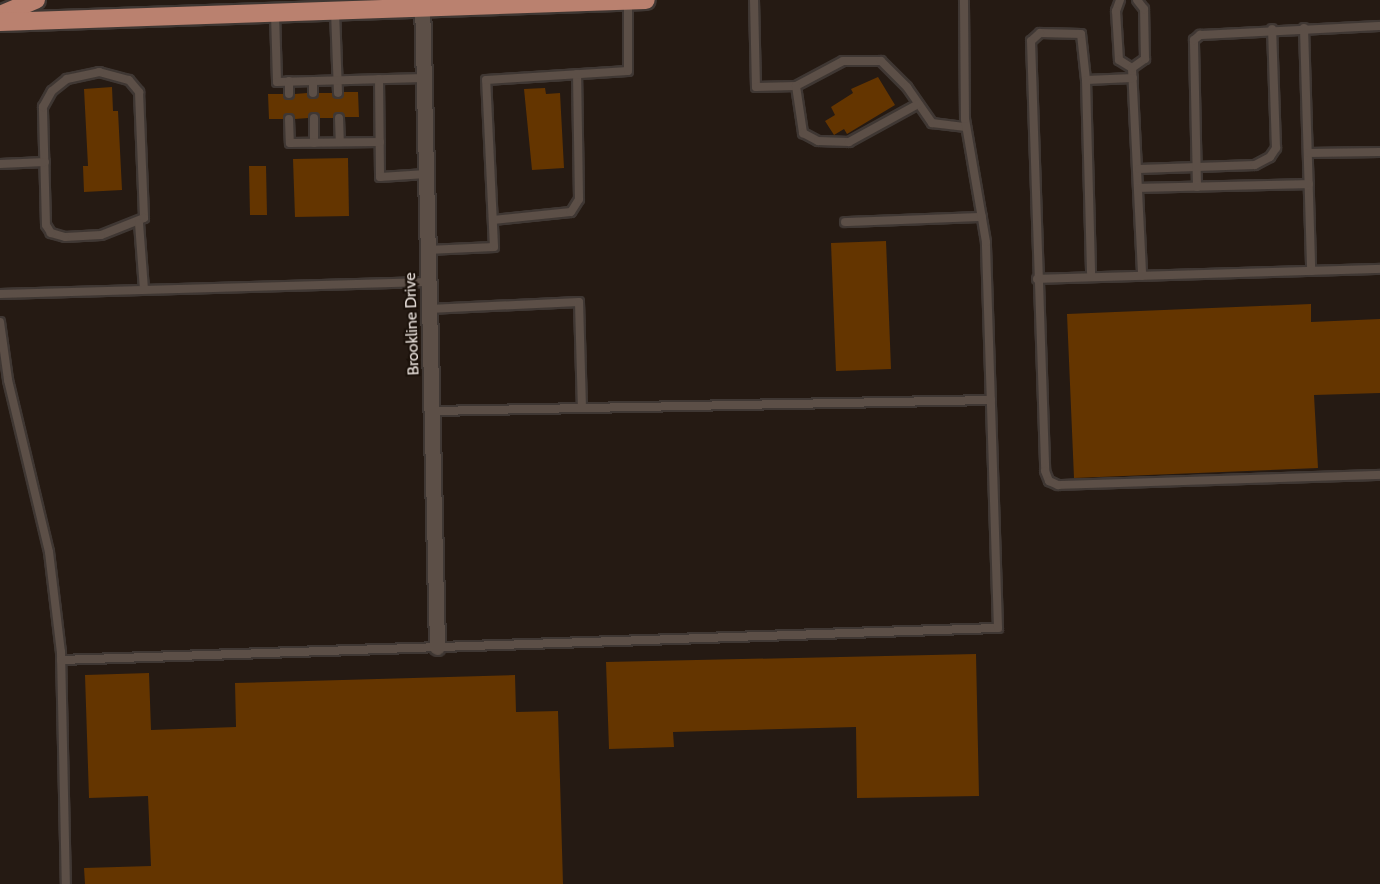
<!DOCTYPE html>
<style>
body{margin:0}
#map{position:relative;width:1380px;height:884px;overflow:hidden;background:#251a13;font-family:Cabin,sans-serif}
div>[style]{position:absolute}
.building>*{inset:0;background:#643500}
.roads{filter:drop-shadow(2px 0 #3f3733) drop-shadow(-2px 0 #3f3733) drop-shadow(0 2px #3f3733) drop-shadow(0 -2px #3f3733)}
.lane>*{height:8px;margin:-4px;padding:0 4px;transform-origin:4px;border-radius:4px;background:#5c4f47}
.street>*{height:15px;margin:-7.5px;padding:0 7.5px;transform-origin:7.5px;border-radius:7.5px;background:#5c4f47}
.primary>*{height:18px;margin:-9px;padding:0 9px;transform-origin:9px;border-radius:9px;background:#ba816f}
span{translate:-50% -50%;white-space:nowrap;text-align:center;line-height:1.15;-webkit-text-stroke:4.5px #1b110a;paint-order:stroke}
.street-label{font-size:16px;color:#efe7e2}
</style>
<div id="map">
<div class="building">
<div style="clip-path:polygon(878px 77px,895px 105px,847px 134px,844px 129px,834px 135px,825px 121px,835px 115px,831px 107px,853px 93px,851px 89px)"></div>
<div style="clip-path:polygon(112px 87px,113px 111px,118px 111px,122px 190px,84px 192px,83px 166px,88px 166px,84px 89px)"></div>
<div style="clip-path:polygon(545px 88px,546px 94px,560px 93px,564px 168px,532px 170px,524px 89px)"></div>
<div style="clip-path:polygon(344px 92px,358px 92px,359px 117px,345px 117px,339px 112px,333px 118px,320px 118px,313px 112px,308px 118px,295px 119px,289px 113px,283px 119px,269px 119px,268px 94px,283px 94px,290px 100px,295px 94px,307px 93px,314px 99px,319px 93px,332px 93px,338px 99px)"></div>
<div style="clip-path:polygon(348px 158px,349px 216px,295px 217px,293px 159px)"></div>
<div style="clip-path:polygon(249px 166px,266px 166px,267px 215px,250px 215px)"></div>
<div style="clip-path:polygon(886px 241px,891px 369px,836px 371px,831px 243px)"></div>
<div style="clip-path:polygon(1311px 304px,1311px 322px,1380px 319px,1380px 393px,1314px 395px,1318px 468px,1074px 478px,1067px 314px)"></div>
<div style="clip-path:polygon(976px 654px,979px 796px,857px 798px,856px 727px,673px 732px,674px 747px,609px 749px,606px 662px)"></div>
<div style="clip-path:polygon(149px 673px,151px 730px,236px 727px,235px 683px,515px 675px,516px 712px,558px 711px,563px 884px,85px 884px,84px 868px,151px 866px,148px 796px,89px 798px,85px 675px)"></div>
</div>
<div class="roads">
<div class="lane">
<div style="left:754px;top:0;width:87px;rotate:88.7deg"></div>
<div style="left:756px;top:87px;width:40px;rotate:-1.4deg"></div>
<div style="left:796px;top:86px;width:53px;rotate:-28deg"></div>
<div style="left:843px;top:61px;width:38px"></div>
<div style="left:881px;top:61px;width:37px;rotate:45deg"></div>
<div style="left:907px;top:87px;width:44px;rotate:55.2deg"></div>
<div style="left:932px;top:123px;width:34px;rotate:7deg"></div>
<div style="left:1120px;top:0;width:12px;rotate:110deg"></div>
<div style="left:1116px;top:11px;width:49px;rotate:86.5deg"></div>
<div style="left:1119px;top:60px;width:15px;rotate:32deg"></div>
<div style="left:335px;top:11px;width:82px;rotate:87.9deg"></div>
<div style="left:275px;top:14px;width:68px;rotate:88.3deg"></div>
<div style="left:277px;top:82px;width:147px;rotate:-1.6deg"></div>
<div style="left:1304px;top:28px;width:243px;rotate:88.3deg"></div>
<div style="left:1132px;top:68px;width:208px;rotate:87.2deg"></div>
<div style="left:1132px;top:68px;width:16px;rotate:-35deg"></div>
<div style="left:1145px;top:59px;width:50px;rotate:-91.1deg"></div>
<div style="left:1144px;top:9px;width:11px;rotate:-128deg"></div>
<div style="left:99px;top:72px;width:31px;rotate:15deg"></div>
<div style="left:129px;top:80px;width:16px;rotate:50deg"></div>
<div style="left:139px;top:92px;width:126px;rotate:87.7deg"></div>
<div style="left:144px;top:218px;width:46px;rotate:158.4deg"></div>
<div style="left:101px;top:235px;width:36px;rotate:177deg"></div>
<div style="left:65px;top:237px;width:15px;rotate:-164deg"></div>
<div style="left:51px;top:233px;width:9px;rotate:-122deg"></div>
<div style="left:46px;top:225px;width:118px;rotate:-91.5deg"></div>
<div style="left:43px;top:107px;width:18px;rotate:-61deg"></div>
<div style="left:52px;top:91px;width:19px;rotate:-39deg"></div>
<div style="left:67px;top:79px;width:33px;rotate:-12deg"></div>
<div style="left:1133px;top:78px;width:47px;rotate:177.6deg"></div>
<div style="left:1086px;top:80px;width:46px;rotate:-96.2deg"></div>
<div style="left:1081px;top:34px;width:41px;rotate:-178.6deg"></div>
<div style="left:1040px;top:33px;width:12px;rotate:138deg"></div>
<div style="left:1031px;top:41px;width:430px;rotate:88.1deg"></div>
<div style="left:1045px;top:471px;width:11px;rotate:68deg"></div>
<div style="left:1049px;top:481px;width:10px;rotate:24deg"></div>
<div style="left:1058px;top:485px;width:322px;rotate:-1.8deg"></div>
<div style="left:379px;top:79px;width:98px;rotate:89.4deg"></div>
<div style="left:380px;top:177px;width:46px;rotate:-3.7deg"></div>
<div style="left:1086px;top:80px;width:197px;rotate:88.5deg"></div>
<div style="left:289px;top:81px;width:13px;rotate:90deg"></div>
<div style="left:313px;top:81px;width:12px;rotate:90deg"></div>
<div style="left:796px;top:86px;width:48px;rotate:81.5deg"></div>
<div style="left:803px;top:133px;width:17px;rotate:28deg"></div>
<div style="left:818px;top:141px;width:31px;rotate:2deg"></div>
<div style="left:849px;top:142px;width:79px;rotate:-28.8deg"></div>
<div style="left:314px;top:118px;width:25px;rotate:90deg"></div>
<div style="left:339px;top:118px;width:24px;rotate:88deg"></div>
<div style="left:289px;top:119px;width:24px;rotate:88deg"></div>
<div style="left:290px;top:143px;width:90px;rotate:-0.6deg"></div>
<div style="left:1308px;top:153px;width:72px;rotate:-0.8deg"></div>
<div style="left:0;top:164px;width:45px;rotate:-2.5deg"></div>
<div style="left:1139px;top:169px;width:116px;rotate:-2deg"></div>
<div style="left:1255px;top:165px;width:17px;rotate:-28deg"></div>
<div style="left:1270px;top:157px;width:11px;rotate:-56deg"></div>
<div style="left:1276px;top:148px;width:119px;rotate:-91.9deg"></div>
<div style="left:1197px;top:187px;width:147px;rotate:-91.2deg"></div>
<div style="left:1194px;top:40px;width:8px;rotate:-40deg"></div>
<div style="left:1200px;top:35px;width:180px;rotate:-2.9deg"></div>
<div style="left:1139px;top:188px;width:170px;rotate:-1.3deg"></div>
<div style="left:493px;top:220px;width:78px;rotate:-5.9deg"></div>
<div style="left:571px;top:212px;width:15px;rotate:-58deg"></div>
<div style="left:579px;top:199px;width:125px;rotate:-90.9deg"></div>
<div style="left:845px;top:222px;width:137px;rotate:-2.1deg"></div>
<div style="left:139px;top:223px;width:67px;rotate:85.7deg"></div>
<div style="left:427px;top:250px;width:67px;rotate:-2.6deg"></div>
<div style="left:494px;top:247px;width:167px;rotate:-92.7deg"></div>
<div style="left:486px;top:80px;width:142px;rotate:-3.6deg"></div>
<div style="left:628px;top:71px;width:70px;rotate:-90deg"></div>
<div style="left:1037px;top:279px;width:343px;rotate:-1.7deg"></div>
<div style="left:0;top:294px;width:428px;rotate:-1.6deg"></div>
<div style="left:429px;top:309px;width:150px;rotate:-2.7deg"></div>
<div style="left:579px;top:302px;width:106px;rotate:88.4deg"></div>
<div style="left:0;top:322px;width:59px;rotate:82.1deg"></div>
<div style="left:8px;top:380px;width:177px;rotate:76.6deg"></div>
<div style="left:49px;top:552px;width:101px;rotate:83.2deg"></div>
<div style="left:61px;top:652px;width:232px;rotate:88.8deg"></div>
<div style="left:433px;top:411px;width:558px;rotate:-1.13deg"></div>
<div style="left:61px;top:660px;width:938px;rotate:-1.96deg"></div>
<div style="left:998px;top:628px;width:386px;rotate:-91.8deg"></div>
<div style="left:986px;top:242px;width:125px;rotate:-99.7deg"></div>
<div style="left:965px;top:119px;width:119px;rotate:-90.5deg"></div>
</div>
<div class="street">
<div style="left:422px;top:0;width:647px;rotate:88.67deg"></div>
</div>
<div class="primary">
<div style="left:0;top:15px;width:39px;rotate:-23deg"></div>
<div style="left:0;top:22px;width:646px;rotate:-1.95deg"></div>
</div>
</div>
<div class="street-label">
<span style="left:412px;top:324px;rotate:-92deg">Brookline Drive</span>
</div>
</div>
